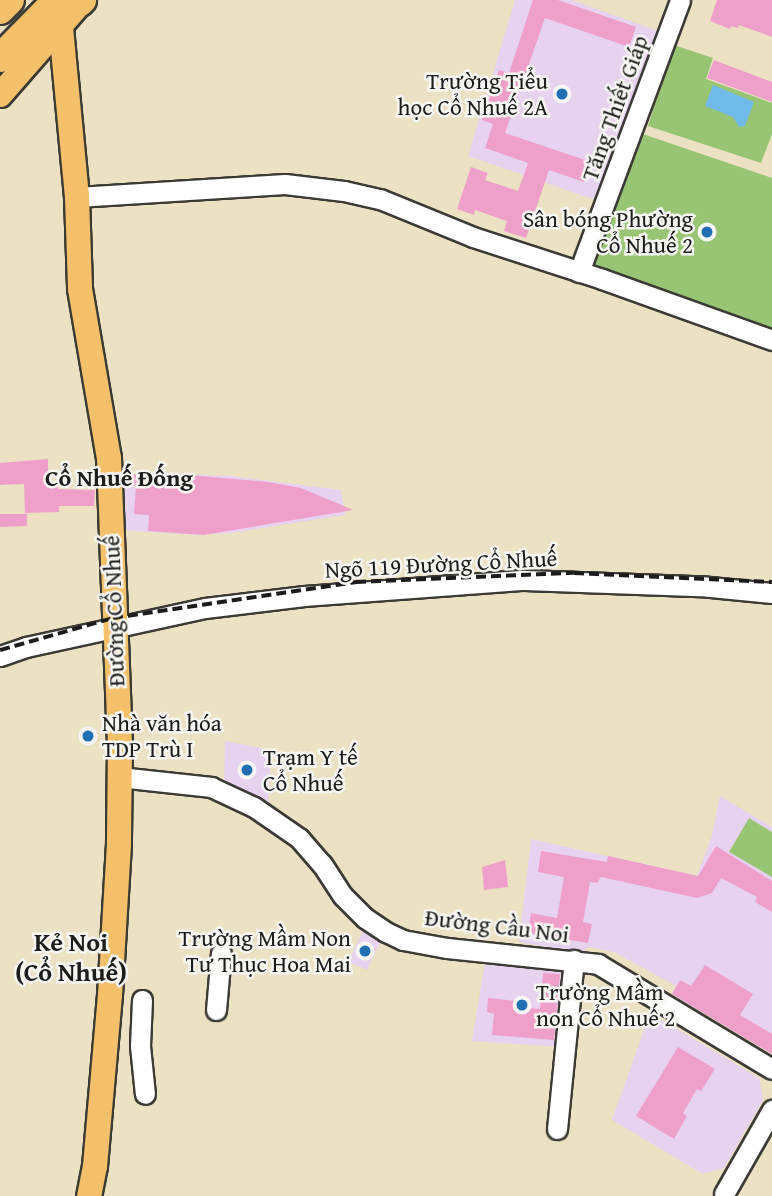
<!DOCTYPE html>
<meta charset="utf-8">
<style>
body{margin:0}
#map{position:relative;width:772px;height:1196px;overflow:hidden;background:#ede1c3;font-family:"Gentium Book Plus",serif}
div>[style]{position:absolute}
.built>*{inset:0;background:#e7d2ef}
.green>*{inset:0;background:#98c573}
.water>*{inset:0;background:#71bbea}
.building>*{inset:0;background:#eea0cb}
.roads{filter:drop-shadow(2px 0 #3b3a35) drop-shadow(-2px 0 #3b3a35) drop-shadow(0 2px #3b3a35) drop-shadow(0 -2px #3b3a35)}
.minor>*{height:19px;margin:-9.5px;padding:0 9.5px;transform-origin:9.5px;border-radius:9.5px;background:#fff}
.major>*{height:24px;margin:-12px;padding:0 12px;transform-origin:12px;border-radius:12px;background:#f4c16a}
.highway>*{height:28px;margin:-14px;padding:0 14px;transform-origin:14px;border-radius:14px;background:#f4c16a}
.rail>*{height:3.5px;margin-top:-1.75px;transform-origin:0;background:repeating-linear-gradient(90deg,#1c1c1c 0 10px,transparent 0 15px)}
.dots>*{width:19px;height:19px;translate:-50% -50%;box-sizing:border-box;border:4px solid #f6f6f2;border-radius:50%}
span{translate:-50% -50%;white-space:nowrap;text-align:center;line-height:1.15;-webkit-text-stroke:5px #f6f6f2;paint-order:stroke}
.poi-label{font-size:23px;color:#1c1c1c}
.right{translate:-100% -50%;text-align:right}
.left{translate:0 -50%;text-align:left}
.street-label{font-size:23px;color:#1c1c1c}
.neighbourhood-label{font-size:24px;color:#1c1c1c;font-weight:700}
.quarter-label{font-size:26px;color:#1c1c1c;font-weight:700}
</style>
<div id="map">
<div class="built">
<div style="clip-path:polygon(515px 0,572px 0,658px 31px,601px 202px,468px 156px)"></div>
<div style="clip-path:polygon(162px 473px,231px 476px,341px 490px,345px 515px,230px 533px,197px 535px,120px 530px,120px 486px,160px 489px)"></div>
<div style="clip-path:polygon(225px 741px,271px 750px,268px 811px,224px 789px)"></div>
<div style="clip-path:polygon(720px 796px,772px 827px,772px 1054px,672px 994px,676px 986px,614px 952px,588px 947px,582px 953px,519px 942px,531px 839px,697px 876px,712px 835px)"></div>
<div style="clip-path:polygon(363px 931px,382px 939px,367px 970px,348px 962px)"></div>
<div style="clip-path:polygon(485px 961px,569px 969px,562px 1047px,472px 1041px)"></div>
<div style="clip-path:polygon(650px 1013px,759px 1078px,763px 1100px,724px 1168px,703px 1174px,612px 1120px)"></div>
</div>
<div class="green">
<div style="clip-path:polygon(674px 45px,713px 58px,706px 79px,772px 103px,772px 134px,761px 163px,648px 126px)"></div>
<div style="clip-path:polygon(640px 133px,772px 178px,772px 333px,592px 269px)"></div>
<div style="clip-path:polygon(749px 818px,772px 832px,772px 877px,729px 852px)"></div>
</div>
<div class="water">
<div style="clip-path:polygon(713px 85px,754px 102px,745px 126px,739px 127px,733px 117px,705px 106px)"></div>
</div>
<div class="building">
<div style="clip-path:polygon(533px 0,558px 0,636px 27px,629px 47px,545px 18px,505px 133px,591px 162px,584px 182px,549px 170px,526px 238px,504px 231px,507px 221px,475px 210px,474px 215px,457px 209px,471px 167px,488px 173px,485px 180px,518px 191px,528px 163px,485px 148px,493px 124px,482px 120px,499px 70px,509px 73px)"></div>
<div style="clip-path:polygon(717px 0,772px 0,772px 37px,739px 25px,738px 28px,731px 26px,730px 29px,710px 21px)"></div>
<div style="clip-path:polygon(714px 60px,772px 82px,772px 102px,707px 78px)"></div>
<div style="clip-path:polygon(48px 459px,48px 483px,58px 483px,58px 489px,95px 490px,94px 506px,59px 506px,59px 512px,25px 513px,24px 484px,0 485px,0 463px)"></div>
<div style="clip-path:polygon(167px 473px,268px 482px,301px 488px,353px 510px,204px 535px,148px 531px,149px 515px,134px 514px,136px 486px,128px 486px,129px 474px,167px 476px)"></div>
<div style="clip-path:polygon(0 514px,27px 514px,27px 526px,0 527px)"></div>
<div style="clip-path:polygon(716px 846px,772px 881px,772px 912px,755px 902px,757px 897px,721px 878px,712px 893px,697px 898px,601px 877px,597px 883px,590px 882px,583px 922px,592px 924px,588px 943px,528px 933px,531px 913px,557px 918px,564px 877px,538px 872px,541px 851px,607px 862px,608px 856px,698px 876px)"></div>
<div style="clip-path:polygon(505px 860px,508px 887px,484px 890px,482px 867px)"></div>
<div style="clip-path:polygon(705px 965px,753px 994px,740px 1015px,772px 1034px,772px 1054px,672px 994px,680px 980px,691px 986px)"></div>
<div style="clip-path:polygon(543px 973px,560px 974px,554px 1040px,492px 1035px,494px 1014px,487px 1012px,488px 998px,516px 1001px,515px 1007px,540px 1009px)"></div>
<div style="clip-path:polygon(678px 1047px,715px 1069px,701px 1091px,697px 1089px,683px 1113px,687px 1116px,674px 1139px,636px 1116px)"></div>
</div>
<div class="roads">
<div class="minor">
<div style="left:77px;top:197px;width:208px;rotate:-3.6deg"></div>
<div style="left:285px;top:184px;width:59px;rotate:6.8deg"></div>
<div style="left:344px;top:191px;width:37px;rotate:13deg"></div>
<div style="left:380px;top:199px;width:100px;rotate:22.2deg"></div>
<div style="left:473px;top:237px;width:136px;rotate:18deg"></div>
<div style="left:602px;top:279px;width:181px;rotate:19.7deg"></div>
<div style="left:579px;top:272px;width:290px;rotate:-69.6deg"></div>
<div style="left:0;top:656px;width:28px;rotate:-19deg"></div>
<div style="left:26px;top:647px;width:183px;rotate:-12.3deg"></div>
<div style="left:205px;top:608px;width:100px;rotate:-6.9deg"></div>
<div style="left:304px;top:596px;width:221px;rotate:-4.2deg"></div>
<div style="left:524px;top:580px;width:176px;rotate:2deg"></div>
<div style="left:700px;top:586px;width:72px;rotate:5.6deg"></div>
<div style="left:119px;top:777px;width:93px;rotate:6.2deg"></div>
<div style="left:211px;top:787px;width:47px;rotate:24.9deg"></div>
<div style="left:254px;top:807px;width:55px;rotate:34.6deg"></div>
<div style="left:299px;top:838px;width:35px;rotate:49deg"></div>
<div style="left:322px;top:864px;width:38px;rotate:57deg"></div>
<div style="left:343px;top:896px;width:31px;rotate:45deg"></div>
<div style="left:365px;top:918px;width:25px;rotate:34deg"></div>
<div style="left:386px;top:932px;width:19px;rotate:25deg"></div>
<div style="left:403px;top:940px;width:45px;rotate:10.3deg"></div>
<div style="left:447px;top:948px;width:152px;rotate:6deg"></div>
<div style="left:598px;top:964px;width:203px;rotate:31.1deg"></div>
<div style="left:142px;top:1000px;width:46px;rotate:92.5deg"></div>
<div style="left:140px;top:1046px;width:48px;rotate:84.1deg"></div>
<div style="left:216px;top:1010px;width:57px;rotate:-85deg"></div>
<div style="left:557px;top:1129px;width:170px;rotate:-84.3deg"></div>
<div style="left:724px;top:1194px;width:97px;rotate:-60.3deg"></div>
</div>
<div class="major">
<div style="left:61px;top:28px;width:170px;rotate:84.6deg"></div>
<div style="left:77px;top:197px;width:92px;rotate:88.1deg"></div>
<div style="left:80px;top:289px;width:171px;rotate:80.3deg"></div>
<div style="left:109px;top:458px;width:286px;rotate:87.8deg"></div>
<div style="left:120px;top:744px;width:100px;rotate:90.6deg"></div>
<div style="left:119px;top:844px;width:151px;rotate:93.4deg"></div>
<div style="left:110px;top:995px;width:172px;rotate:95deg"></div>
<div style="left:95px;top:1166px;width:31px;rotate:101deg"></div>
<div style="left:0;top:95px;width:126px;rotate:-48.9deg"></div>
</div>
<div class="highway">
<div style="left:80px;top:2px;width:3px;rotate:-45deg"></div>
<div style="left:0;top:10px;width:14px;rotate:-45deg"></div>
<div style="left:0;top:58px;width:81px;rotate:-45.5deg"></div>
</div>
</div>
<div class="rail">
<div style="left:0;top:650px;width:117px;rotate:-15.8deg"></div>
<div style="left:113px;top:618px;width:246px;rotate:-8.4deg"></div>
<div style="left:356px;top:582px;width:218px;rotate:-2.4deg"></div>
<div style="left:574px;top:573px;width:198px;rotate:2.6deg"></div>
</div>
<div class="dots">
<div style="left:562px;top:94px;background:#1f6fb2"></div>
<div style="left:707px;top:232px;background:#1f6fb2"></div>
<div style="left:88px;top:736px;background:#1f6fb2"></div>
<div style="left:247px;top:770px;background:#1f6fb2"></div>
<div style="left:365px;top:951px;background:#1f6fb2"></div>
<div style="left:522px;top:1005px;background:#1f6fb2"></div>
</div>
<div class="poi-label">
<span class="right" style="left:548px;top:94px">Trường Tiểu<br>học Cổ Nhuế 2A</span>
<span class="right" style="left:693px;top:232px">Sân bóng Phường<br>Cổ Nhuế 2</span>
<span class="left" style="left:102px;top:736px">Nhà văn hóa<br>TDP Trù I</span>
<span class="left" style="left:263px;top:770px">Trạm Y tế<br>Cổ Nhuế</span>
<span class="right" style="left:351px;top:951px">Trường Mầm Non<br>Tư Thục Hoa Mai</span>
<span class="left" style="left:536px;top:1005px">Trường Mầm<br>non Cổ Nhuế 2</span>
</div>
<div class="street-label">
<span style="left:615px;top:108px;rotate:-70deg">Tăng Thiết Giáp</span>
<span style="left:441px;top:564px;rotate:-3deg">Ngõ 119 Đường Cổ Nhuế</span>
<span style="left:114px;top:611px;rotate:-92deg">Đường Cổ Nhuế</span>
<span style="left:497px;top:926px;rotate:7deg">Đường Cầu Noi</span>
</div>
<div class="neighbourhood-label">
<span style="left:119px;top:478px">Cổ Nhuế Đống</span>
</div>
<div class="quarter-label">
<span style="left:71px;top:957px">Kẻ Noi<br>(Cổ Nhuế)</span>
</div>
</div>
